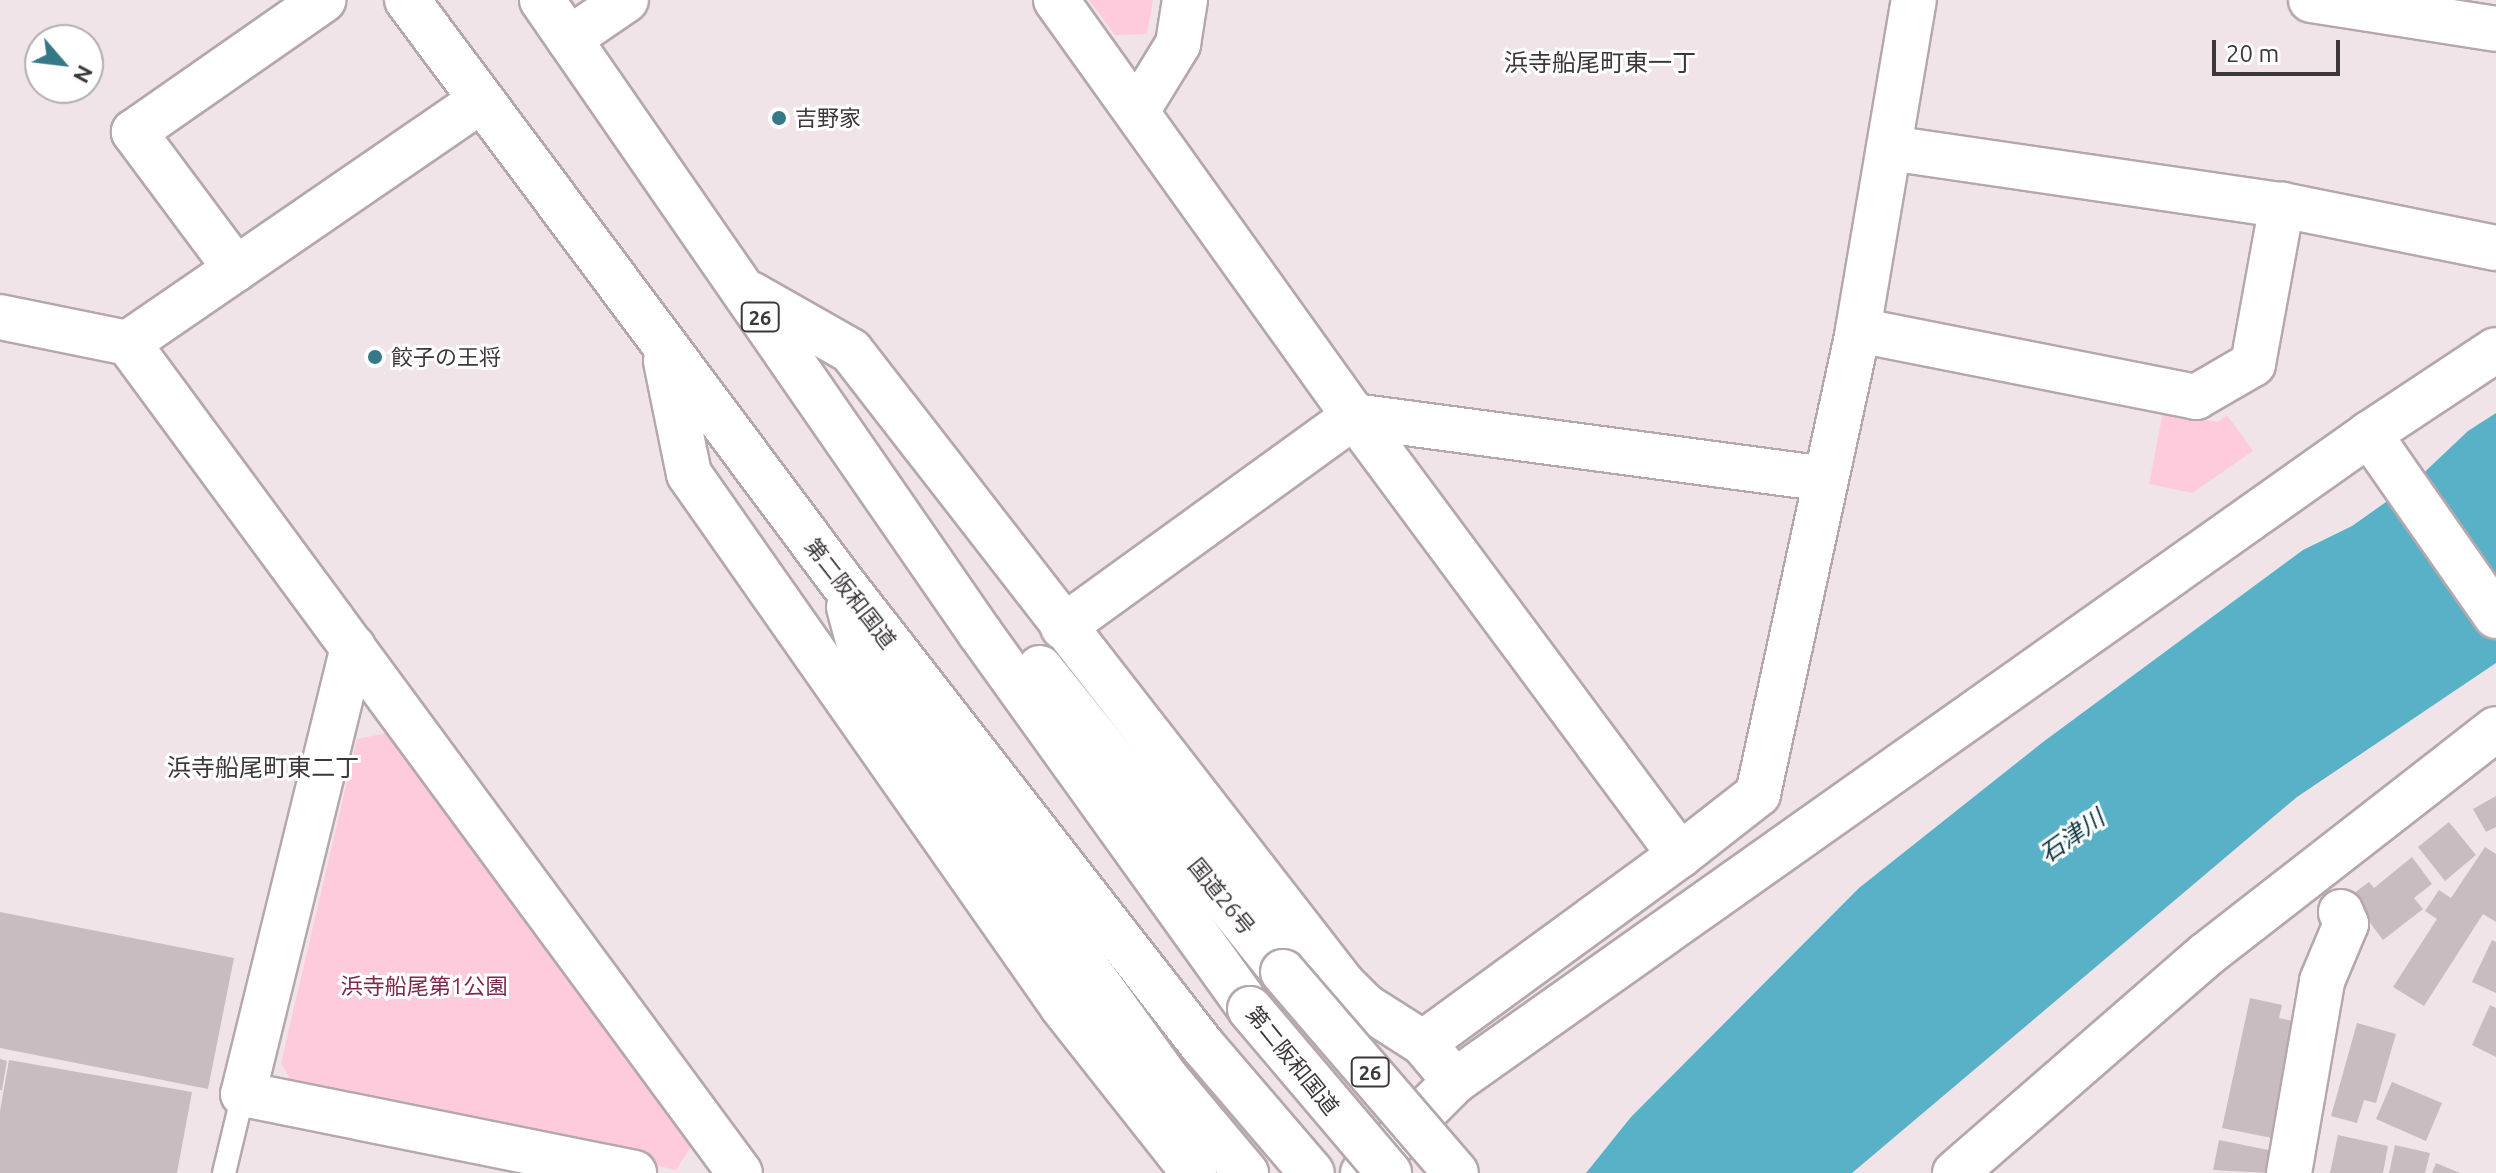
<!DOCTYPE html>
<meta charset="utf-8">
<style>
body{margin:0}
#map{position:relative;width:2496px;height:1173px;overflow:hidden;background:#f1e4e8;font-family:Ubuntu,"Noto Sans JP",sans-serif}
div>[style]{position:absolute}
.green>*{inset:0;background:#fdcbdb}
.water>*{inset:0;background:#59b1c7}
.building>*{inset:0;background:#c9bcc0}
.roads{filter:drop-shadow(2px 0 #b5a8ac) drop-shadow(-2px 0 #b5a8ac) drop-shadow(0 2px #b5a8ac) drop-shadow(0 -2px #b5a8ac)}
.lane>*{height:22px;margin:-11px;padding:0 11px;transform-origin:11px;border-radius:11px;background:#fff}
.street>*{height:44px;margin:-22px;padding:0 22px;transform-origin:22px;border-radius:22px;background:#fff}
.highway>*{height:44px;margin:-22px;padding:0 22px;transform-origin:22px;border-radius:22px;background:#fff}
.bridges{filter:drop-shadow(2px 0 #b5a8ac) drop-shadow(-2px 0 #b5a8ac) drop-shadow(0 2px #b5a8ac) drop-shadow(0 -2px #b5a8ac)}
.highway-bridge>*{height:44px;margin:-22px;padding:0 22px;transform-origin:22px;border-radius:22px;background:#fff}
.dots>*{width:22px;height:22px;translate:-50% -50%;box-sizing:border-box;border:4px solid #fff;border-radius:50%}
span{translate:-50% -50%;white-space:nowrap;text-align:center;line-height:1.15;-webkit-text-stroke:6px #fff;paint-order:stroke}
.shield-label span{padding:2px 6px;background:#fff;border:2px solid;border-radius:6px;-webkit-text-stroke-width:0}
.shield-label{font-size:20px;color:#3c3739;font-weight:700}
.poi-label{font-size:22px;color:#3c3739}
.left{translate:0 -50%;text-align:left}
.street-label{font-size:22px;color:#3c3739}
.park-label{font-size:22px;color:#7b294d}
.neighbourhood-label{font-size:24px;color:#3c3739}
.water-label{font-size:24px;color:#0a353f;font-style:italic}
.north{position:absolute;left:24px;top:24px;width:80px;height:80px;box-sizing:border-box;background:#fff;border:2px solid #b1afb0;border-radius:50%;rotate:118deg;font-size:22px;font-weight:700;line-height:32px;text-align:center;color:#3c3739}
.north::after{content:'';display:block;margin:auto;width:28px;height:36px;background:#357989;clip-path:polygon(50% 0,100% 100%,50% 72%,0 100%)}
.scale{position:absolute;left:2212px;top:40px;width:128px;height:36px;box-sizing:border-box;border:4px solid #3c3739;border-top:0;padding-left:10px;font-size:24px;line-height:28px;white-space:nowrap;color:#3c3739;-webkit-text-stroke:6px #fff;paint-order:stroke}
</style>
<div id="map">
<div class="green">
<div style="clip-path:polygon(1089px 0,1153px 0,1147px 34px,1115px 35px)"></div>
<div style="clip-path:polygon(2163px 412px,2218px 422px,2227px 415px,2253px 451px,2192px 493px,2149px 484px)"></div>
<div style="clip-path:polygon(392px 732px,691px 1147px,676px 1170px,290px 1079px,281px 1063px,357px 739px)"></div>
</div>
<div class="water">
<div style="clip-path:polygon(2496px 413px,2496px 663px,2297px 797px,1852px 1173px,1586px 1173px,1631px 1117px,1859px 888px,2043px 742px,2303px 550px,2352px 526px,2413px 483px,2468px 431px)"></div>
</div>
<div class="building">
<div style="clip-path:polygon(2496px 796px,2496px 827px,2486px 832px,2473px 809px)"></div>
<div style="clip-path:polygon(2449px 822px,2476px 855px,2445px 881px,2418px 847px)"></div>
<div style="clip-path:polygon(2485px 847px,2496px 854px,2496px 922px,2483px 914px,2424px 1006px,2393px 987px,2437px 919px,2425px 911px,2439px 890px,2451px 898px)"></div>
<div style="clip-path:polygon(2412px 857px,2432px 884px,2414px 898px,2423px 909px,2383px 940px,2350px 896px,2369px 882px,2374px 888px)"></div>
<div style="clip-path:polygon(0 912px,234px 958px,208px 1089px,0 1048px)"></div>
<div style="clip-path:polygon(2492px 940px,2496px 942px,2496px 993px,2472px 982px)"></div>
<div style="clip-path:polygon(2250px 998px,2282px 1005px,2279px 1018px,2297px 1022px,2272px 1138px,2222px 1128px)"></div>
<div style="clip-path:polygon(2490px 1005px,2496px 1008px,2496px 1057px,2472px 1045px)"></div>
<div style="clip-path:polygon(2357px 1023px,2396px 1034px,2376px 1103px,2364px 1100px,2357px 1123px,2331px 1116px)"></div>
<div style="clip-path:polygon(0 1059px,7px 1061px,2px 1090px,0 1090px)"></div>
<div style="clip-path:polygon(9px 1060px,192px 1092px,177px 1173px,0 1173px,0 1111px)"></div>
<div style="clip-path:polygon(2392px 1082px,2442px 1103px,2426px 1141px,2376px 1119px)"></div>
<div style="clip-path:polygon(2338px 1135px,2388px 1146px,2383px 1173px,2330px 1173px)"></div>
<div style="clip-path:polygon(2219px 1140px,2273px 1151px,2269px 1173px,2213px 1170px)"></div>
<div style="clip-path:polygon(2395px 1145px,2430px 1153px,2425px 1173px,2389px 1173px)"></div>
<div style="clip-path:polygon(2436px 1163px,2460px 1173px,2432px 1173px)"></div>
</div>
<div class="roads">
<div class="lane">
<div style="left:224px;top:1173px;width:81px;rotate:-76.5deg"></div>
</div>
<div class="street">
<div style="left:1056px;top:0;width:512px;rotate:54.38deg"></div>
<div style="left:1354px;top:416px;width:547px;rotate:53.4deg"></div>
<div style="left:1680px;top:855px;width:318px;rotate:143.8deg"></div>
<div style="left:2311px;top:0;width:187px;rotate:8.9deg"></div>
<div style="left:569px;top:39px;width:69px;rotate:-34.4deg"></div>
<div style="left:1137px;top:111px;width:79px;rotate:-58.5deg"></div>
<div style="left:1178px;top:44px;width:45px;rotate:-81deg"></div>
<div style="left:1889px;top:148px;width:397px;rotate:8.3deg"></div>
<div style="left:2282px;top:205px;width:218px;rotate:11.4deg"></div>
<div style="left:236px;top:269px;width:171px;rotate:-126.7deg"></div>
<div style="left:134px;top:132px;width:231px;rotate:-34.9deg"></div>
<div style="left:0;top:317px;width:131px;rotate:11.5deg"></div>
<div style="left:128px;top:343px;width:1031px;rotate:53.6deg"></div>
<div style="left:1858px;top:330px;width:345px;rotate:11.2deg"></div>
<div style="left:2196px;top:397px;width:66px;rotate:-30.1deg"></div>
<div style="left:2253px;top:364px;width:162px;rotate:-79.7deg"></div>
<div style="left:128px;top:343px;width:426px;rotate:-34.5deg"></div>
<div style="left:2369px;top:434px;width:222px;rotate:55.1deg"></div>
<div style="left:1063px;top:627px;width:359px;rotate:-35.9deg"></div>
<div style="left:1354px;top:416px;width:475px;rotate:7.6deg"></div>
<div style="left:353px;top:647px;width:460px;rotate:103.8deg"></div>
<div style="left:243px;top:1094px;width:399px;rotate:11.4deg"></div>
<div style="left:1680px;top:855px;width:99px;rotate:-38deg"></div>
<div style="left:1758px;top:794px;width:475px;rotate:-77.8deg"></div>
<div style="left:1858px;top:330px;width:335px;rotate:-80.4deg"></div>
<div style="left:1363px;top:1173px;width:130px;rotate:-45deg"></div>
<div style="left:1455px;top:1081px;width:1120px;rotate:-35.29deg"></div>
<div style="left:2369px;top:434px;width:152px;rotate:-33.5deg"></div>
<div style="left:1955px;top:1173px;width:334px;rotate:-41deg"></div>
<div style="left:2207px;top:954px;width:366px;rotate:-37.9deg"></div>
<div style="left:2289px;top:1173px;width:195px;rotate:-80.2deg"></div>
<div style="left:2322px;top:981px;width:62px;rotate:-67.2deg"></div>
<div style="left:2346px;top:924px;width:13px;rotate:-113deg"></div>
</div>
<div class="highway">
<div style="left:407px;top:0;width:725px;rotate:53.24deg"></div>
<div style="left:841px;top:581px;width:589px;rotate:52.1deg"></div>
<div style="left:1203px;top:1046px;width:167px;rotate:49.4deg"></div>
<div style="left:542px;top:0;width:770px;rotate:55.32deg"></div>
<div style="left:980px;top:633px;width:463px;rotate:54.3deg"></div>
<div style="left:751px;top:294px;width:115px;rotate:29.7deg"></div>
<div style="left:851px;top:351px;width:802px;rotate:52.14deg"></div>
<div style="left:1343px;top:984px;width:31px;rotate:45deg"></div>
<div style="left:1365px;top:1006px;width:69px;rotate:32.5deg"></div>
<div style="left:1423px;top:1043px;width:50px;rotate:49.9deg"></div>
<div style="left:666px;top:361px;width:115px;rotate:78.5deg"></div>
<div style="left:689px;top:474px;width:650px;rotate:54.96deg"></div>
<div style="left:1062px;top:1006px;width:213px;rotate:51.7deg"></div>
<div style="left:849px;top:607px;width:54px;rotate:74.9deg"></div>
<div style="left:863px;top:659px;width:518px;rotate:54.1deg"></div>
<div style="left:1167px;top:1079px;width:123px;rotate:50deg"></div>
<div style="left:1040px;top:668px;width:389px;rotate:51.4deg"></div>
</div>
</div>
<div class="bridges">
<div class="highway-bridge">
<div style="left:1283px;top:972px;width:265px;rotate:49.3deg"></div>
<div style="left:1250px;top:1009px;width:215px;rotate:49.7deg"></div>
</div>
</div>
<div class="dots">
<div style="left:779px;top:118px;background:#357989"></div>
<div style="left:375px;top:357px;background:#357989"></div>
</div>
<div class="shield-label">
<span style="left:760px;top:317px">26</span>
<span style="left:1370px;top:1072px">26</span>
</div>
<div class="poi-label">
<span class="left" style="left:795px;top:118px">吉野家</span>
<span class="left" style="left:391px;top:357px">餃子の王将</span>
</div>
<div class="street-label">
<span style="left:851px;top:593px;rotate:52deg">第二阪和国道</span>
<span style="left:1222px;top:896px;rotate:51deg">国道26号</span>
<span style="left:1293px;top:1060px;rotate:51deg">第二阪和国道</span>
</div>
<div class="park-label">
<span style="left:424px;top:986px">浜寺船尾第1公園</span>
</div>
<div class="neighbourhood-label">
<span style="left:1600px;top:63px">浜寺船尾町東一丁</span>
<span style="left:263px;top:768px">浜寺船尾町東二丁</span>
</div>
<div class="water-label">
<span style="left:2072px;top:836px;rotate:-35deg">石津川</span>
</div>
<div class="north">N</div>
<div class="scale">20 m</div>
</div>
